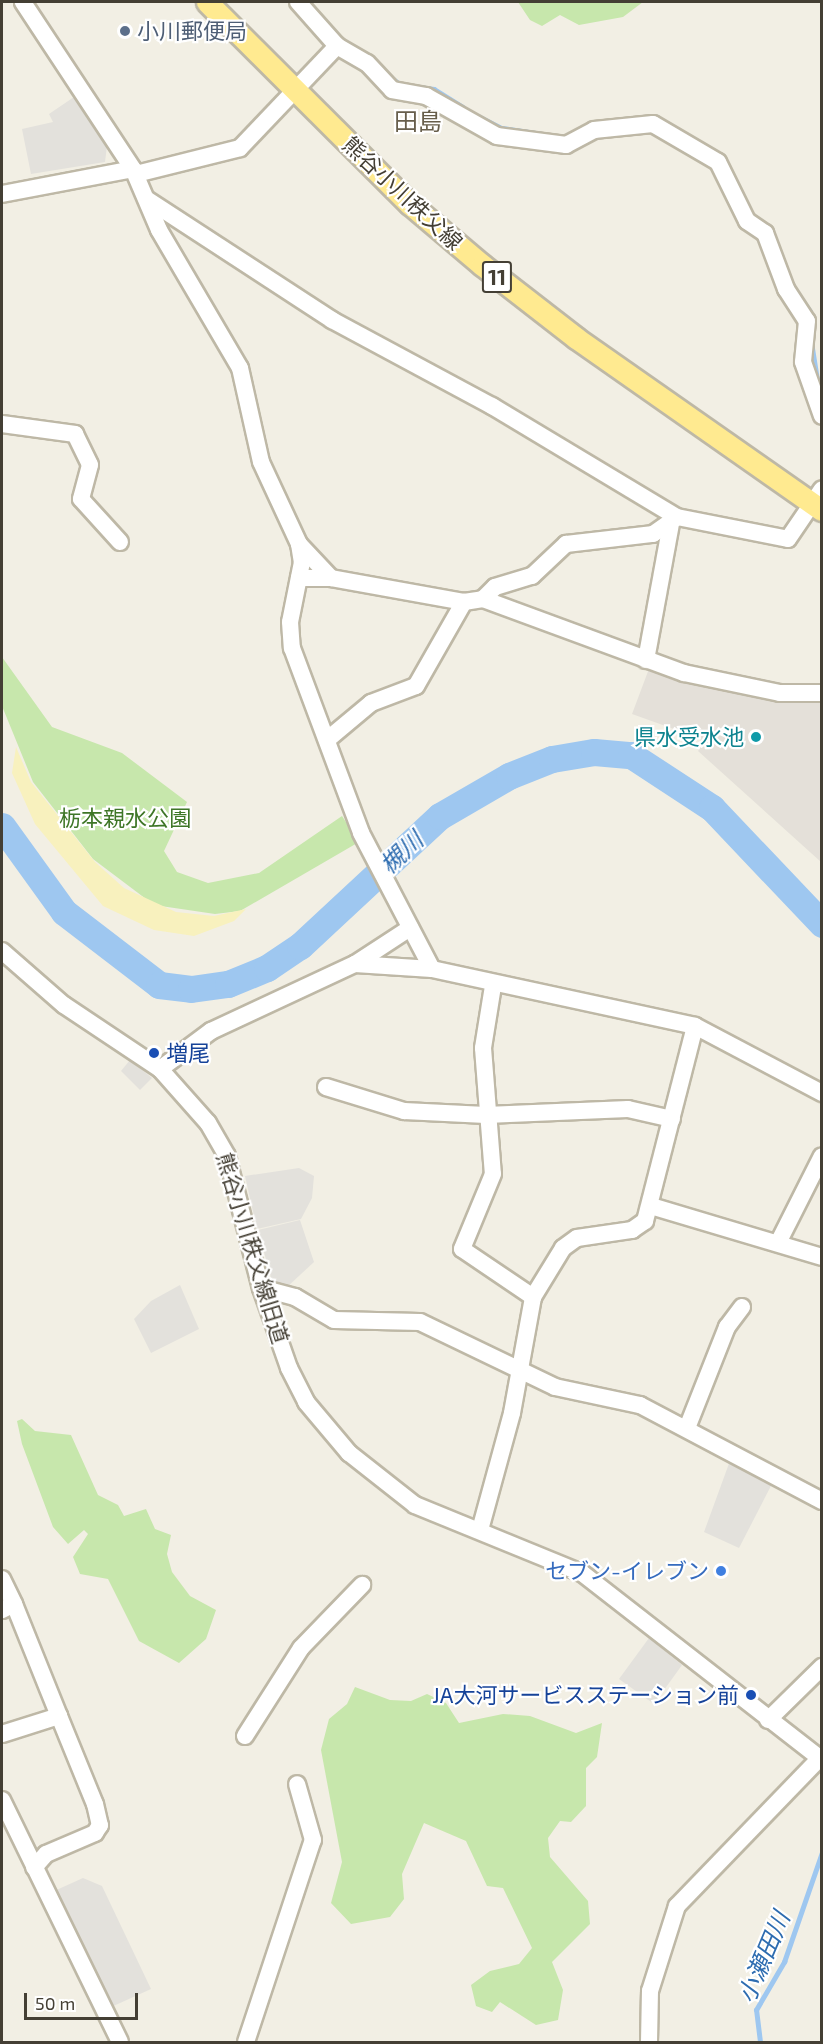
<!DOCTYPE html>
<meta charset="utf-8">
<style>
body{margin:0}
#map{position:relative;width:823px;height:2044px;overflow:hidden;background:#f2efe4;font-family:"Exo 2","Noto Sans JP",sans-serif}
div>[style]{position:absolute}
.industrial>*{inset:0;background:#e4e0d9}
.green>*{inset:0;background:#c7e7ac}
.sand>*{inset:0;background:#f8f1be}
.parking>*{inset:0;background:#e3e1dc}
.stream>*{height:4.5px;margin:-2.25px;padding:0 2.25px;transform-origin:2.25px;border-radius:2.25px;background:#9ec7f0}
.river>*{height:27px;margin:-13.5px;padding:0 13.5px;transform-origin:13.5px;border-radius:13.5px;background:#9ec7f0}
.roads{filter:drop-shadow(2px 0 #beb8a6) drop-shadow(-2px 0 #beb8a6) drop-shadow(0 2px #beb8a6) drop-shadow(0 -2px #beb8a6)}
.minor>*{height:16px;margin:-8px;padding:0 8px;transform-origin:8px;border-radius:8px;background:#fff}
.major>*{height:21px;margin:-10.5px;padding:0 10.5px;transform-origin:10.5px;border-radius:10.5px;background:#ffea90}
.dots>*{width:16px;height:16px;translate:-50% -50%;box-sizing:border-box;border:3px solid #fff;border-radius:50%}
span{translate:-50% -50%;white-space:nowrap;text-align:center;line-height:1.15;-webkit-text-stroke:4.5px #fff;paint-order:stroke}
.shield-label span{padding:2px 4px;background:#fff;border:2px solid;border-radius:4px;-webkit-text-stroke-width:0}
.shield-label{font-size:21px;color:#443f34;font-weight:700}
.service-label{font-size:22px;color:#4e5e75}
.left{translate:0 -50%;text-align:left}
.street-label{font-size:22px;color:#443f34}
.culture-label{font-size:22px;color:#0d838f}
.right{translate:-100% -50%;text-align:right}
.park-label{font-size:22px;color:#3e7627}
.transit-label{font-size:22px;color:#164399}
.shop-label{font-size:22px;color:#366cbe}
.neighbourhood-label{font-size:24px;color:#675e4b}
.water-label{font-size:24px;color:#2d6cb0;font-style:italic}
.frame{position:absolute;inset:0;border:3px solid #443f34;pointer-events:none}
.scale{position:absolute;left:24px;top:1993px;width:114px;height:27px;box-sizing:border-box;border:3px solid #443f34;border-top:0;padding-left:8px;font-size:18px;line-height:21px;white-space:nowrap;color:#443f34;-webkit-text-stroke:4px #fff;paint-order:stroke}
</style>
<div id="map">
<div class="industrial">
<div style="clip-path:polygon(650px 666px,784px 700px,821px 699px,821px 862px,698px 751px,703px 744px,699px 738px,632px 714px)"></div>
</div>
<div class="green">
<div style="clip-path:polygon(518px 2px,643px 2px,623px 17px,579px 25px,560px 15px,542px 26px,530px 20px)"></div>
<div style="clip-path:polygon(2px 657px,52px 727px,122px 753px,187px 802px,164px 851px,177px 872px,208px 883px,259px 873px,342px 816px,359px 842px,240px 911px,215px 914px,154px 905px,93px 859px,33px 782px,2px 706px)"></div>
<div style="clip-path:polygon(22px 1419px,35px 1431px,71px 1435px,98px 1495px,118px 1505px,124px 1516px,146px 1509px,155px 1529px,171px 1535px,167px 1554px,172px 1572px,190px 1596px,216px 1610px,206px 1639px,179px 1663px,139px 1641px,108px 1579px,80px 1574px,73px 1557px,88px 1534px,84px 1530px,68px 1544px,53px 1527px,22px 1444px,17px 1421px)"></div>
<div style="clip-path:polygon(355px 1687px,390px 1700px,411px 1701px,427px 1694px,446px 1703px,459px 1723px,503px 1714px,530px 1716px,576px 1733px,602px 1723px,597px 1757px,586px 1768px,586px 1806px,571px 1822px,560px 1821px,548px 1838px,550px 1857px,588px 1901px,590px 1924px,552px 1962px,563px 1990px,558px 2020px,536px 2025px,500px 2002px,492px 2012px,476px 2006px,471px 1985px,490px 1971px,519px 1964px,532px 1948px,503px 1888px,487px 1886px,466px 1841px,424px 1823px,402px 1874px,404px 1899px,390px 1917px,351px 1924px,331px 1903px,342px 1862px,321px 1750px,329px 1719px,347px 1704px)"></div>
</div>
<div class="sand">
<div style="clip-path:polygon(16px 747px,31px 782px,95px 862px,124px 888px,176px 912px,214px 916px,246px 909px,234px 921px,194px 936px,154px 930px,103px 906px,35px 824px,12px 773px)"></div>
</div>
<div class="parking">
<div style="clip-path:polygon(74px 97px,107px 146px,105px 162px,31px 174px,22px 129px,53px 122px,49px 114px)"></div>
<div style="clip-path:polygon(130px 1060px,152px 1078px,140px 1090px,121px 1071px)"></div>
<div style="clip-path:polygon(299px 1168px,314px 1176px,312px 1198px,301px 1219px,257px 1229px,245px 1176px)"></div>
<div style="clip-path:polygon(300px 1220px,314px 1262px,286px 1288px,273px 1285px,258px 1230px)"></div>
<div style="clip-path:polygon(180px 1285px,199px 1329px,151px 1353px,134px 1319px,151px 1301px)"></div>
<div style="clip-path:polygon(731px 1458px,774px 1480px,739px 1548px,704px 1532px)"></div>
<div style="clip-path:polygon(649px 1638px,682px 1665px,654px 1704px,619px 1679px)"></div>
<div style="clip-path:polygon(83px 1878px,102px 1886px,151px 1989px,109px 2008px,52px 1892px)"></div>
</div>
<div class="stream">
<div style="left:388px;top:75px;width:18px;rotate:38deg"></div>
<div style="left:411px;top:86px;width:23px;rotate:7deg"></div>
<div style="left:434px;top:89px;width:34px;rotate:32deg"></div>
<div style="left:478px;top:116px;width:27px;rotate:27deg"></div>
<div style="left:502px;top:128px;width:55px;rotate:8.4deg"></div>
<div style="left:794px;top:288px;width:28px;rotate:55deg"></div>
<div style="left:812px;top:345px;width:36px;rotate:81deg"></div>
<div style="left:760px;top:2042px;width:32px;rotate:-97deg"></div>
<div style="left:756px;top:2010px;width:56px;rotate:-59.7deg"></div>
<div style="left:784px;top:1962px;width:116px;rotate:-70.9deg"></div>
</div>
<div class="river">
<div style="left:2px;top:826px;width:106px;rotate:54.2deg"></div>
<div style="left:64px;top:912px;width:120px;rotate:37.5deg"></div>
<div style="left:159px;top:985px;width:32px;rotate:7deg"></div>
<div style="left:191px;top:989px;width:37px;rotate:-8deg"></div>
<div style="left:228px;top:984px;width:42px;rotate:-22.3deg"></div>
<div style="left:267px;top:968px;width:40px;rotate:-34deg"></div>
<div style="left:300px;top:946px;width:191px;rotate:-42.9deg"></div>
<div style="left:440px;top:816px;width:80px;rotate:-30.1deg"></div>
<div style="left:509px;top:776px;width:46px;rotate:-21.6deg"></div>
<div style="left:552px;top:759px;width:43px;rotate:-9.5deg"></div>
<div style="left:594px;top:752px;width:37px;rotate:5deg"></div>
<div style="left:631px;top:755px;width:97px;rotate:33.2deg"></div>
<div style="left:712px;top:808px;width:160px;rotate:46.5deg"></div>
</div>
<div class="roads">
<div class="minor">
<div style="left:298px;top:2px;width:59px;rotate:48.4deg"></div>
<div style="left:337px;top:46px;width:34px;rotate:30deg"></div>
<div style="left:367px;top:63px;width:37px;rotate:47deg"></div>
<div style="left:392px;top:90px;width:35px;rotate:10deg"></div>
<div style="left:426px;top:96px;width:81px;rotate:29.4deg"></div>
<div style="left:497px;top:136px;width:70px;rotate:7.4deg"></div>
<div style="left:566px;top:145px;width:32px;rotate:-28deg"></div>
<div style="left:594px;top:130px;width:59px;rotate:-5.8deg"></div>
<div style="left:653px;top:124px;width:75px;rotate:30.3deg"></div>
<div style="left:718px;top:162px;width:66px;rotate:63.8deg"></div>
<div style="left:747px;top:221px;width:22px;rotate:34deg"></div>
<div style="left:765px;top:233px;width:60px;rotate:69.4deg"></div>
<div style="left:786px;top:289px;width:38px;rotate:57deg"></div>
<div style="left:807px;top:321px;width:41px;rotate:95.6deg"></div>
<div style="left:803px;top:362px;width:57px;rotate:70.6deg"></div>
<div style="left:133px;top:169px;width:66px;rotate:66.9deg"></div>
<div style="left:159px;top:230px;width:160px;rotate:59.6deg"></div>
<div style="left:240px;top:368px;width:96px;rotate:77.4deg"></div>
<div style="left:261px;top:462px;width:90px;rotate:65.1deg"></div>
<div style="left:299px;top:544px;width:18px;rotate:81deg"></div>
<div style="left:302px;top:562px;width:61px;rotate:101.3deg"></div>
<div style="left:290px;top:622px;width:26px;rotate:86deg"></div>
<div style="left:292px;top:648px;width:197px;rotate:69.5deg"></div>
<div style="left:361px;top:833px;width:153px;rotate:62.4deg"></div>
<div style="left:136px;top:174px;width:107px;rotate:-14deg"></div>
<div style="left:240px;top:148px;width:141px;rotate:-46.4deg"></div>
<div style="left:2px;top:194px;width:133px;rotate:-10.8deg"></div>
<div style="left:133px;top:169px;width:200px;rotate:-123.4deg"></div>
<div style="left:148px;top:200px;width:220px;rotate:33.1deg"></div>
<div style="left:332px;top:320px;width:182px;rotate:28.3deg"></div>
<div style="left:492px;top:406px;width:216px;rotate:31deg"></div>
<div style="left:677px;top:517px;width:113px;rotate:11.2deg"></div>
<div style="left:788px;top:539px;width:60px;rotate:-55.8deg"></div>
<div style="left:2px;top:424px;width:74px;rotate:7.8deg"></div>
<div style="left:75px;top:434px;width:34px;rotate:64deg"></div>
<div style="left:90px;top:465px;width:35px;rotate:105deg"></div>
<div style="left:81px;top:499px;width:58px;rotate:47.8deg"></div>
<div style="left:299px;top:544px;width:47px;rotate:46.7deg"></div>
<div style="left:299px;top:578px;width:32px"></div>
<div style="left:331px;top:578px;width:135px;rotate:10.2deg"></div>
<div style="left:483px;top:599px;width:214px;rotate:20.2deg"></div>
<div style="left:684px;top:673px;width:98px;rotate:11.8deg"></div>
<div style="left:780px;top:693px;width:42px"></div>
<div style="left:646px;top:660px;width:138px;rotate:-79.6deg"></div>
<div style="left:328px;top:739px;width:56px;rotate:-39.9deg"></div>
<div style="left:371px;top:703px;width:48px;rotate:-20.7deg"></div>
<div style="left:416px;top:686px;width:97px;rotate:-60.3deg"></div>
<div style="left:464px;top:602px;width:19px;rotate:-9deg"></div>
<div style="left:483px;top:599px;width:17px;rotate:-45deg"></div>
<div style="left:495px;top:587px;width:39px;rotate:-17deg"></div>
<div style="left:532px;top:576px;width:47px;rotate:-43.3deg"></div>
<div style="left:566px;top:544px;width:88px;rotate:-6.6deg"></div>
<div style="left:653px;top:534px;width:29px;rotate:-35deg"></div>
<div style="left:2px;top:951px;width:82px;rotate:41.1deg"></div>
<div style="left:64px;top:1005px;width:115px;rotate:33.7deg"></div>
<div style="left:160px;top:1069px;width:72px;rotate:48.4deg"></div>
<div style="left:208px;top:1123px;width:38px;rotate:60deg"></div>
<div style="left:227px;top:1156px;width:136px;rotate:75.6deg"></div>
<div style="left:261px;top:1288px;width:85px;rotate:70.7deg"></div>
<div style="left:289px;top:1368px;width:38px;rotate:63deg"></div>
<div style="left:306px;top:1402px;width:67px;rotate:49.9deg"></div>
<div style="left:349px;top:1453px;width:84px;rotate:38.2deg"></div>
<div style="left:415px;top:1505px;width:180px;rotate:22.2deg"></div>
<div style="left:582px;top:1573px;width:304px;rotate:37.9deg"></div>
<div style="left:355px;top:964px;width:77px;rotate:3.7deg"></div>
<div style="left:432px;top:969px;width:269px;rotate:12.2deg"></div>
<div style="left:695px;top:1026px;width:144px;rotate:27.8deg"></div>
<div style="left:493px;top:986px;width:63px;rotate:99.2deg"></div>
<div style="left:483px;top:1048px;width:126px;rotate:85.5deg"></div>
<div style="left:493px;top:1174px;width:81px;rotate:112.5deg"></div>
<div style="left:462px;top:1249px;width:86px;rotate:34.1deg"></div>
<div style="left:160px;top:1069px;width:64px;rotate:-36.7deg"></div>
<div style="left:211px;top:1031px;width:159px;rotate:-25deg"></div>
<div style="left:355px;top:964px;width:66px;rotate:-33.2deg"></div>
<div style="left:326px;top:1087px;width:82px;rotate:17.1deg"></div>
<div style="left:404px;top:1111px;width:82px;rotate:2.8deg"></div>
<div style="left:486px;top:1115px;width:142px;rotate:-2.4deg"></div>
<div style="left:628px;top:1109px;width:45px;rotate:12.8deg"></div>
<div style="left:651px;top:1206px;width:178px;rotate:16.6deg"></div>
<div style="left:778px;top:1243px;width:97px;rotate:-63.2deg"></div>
<div style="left:261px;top:1288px;width:35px;rotate:15deg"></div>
<div style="left:295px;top:1297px;width:45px;rotate:30.5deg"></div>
<div style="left:334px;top:1320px;width:86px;rotate:1.3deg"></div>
<div style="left:420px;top:1322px;width:150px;rotate:25.7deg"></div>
<div style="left:555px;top:1387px;width:87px;rotate:12deg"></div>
<div style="left:640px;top:1405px;width:206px;rotate:27.8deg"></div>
<div style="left:687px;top:1428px;width:109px;rotate:-68.4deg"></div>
<div style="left:727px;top:1327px;width:25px;rotate:-53deg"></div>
<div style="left:480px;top:1530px;width:121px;rotate:-74.7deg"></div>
<div style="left:512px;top:1413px;width:118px;rotate:-79.7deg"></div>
<div style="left:533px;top:1297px;width:57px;rotate:-58.5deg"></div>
<div style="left:563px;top:1248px;width:17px;rotate:-36deg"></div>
<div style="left:577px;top:1238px;width:56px;rotate:-8.3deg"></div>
<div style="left:632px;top:1230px;width:16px;rotate:-35deg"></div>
<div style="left:645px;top:1221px;width:201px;rotate:-75.6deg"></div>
<div style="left:2px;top:1579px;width:28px;rotate:64deg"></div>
<div style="left:2px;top:1610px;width:13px;rotate:-27deg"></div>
<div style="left:14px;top:1604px;width:121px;rotate:68.1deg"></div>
<div style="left:768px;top:1720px;width:76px;rotate:-44.5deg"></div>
<div style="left:2px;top:1734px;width:60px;rotate:-17.5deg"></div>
<div style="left:59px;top:1716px;width:95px;rotate:67.8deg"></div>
<div style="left:95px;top:1804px;width:22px;rotate:77deg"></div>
<div style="left:100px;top:1825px;width:9px;rotate:122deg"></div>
<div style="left:95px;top:1833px;width:53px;rotate:156.8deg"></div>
<div style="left:46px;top:1854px;width:18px;rotate:131deg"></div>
<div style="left:245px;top:1736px;width:104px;rotate:-57.5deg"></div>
<div style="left:301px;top:1648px;width:88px;rotate:-45.9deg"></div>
<div style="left:2px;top:1800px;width:269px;rotate:64deg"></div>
<div style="left:246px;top:2042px;width:213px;rotate:-71.7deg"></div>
<div style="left:313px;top:1840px;width:58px;rotate:-105.9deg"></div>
<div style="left:649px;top:2042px;width:51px;rotate:-88.9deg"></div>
<div style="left:650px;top:1991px;width:89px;rotate:-72.4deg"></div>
<div style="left:677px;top:1906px;width:204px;rotate:-46deg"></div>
</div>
<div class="major">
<div style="left:207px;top:2px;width:286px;rotate:44.9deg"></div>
<div style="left:410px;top:204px;width:94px;rotate:40.3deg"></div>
<div style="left:482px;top:265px;width:119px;rotate:37.8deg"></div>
<div style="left:576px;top:338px;width:300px;rotate:35deg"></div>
</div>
</div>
<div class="dots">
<div style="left:125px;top:31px;background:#5c6f8a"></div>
<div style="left:756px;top:737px;background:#0f9aa8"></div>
<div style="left:154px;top:1053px;background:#1a4fb4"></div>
<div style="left:721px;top:1571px;background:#3f7fe0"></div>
<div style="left:751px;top:1695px;background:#1a4fb4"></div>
</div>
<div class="shield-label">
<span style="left:497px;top:277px">11</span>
</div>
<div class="service-label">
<span class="left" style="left:137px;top:31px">小川郵便局</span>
</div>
<div class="street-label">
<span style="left:403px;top:193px;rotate:43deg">熊谷小川秩父線</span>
<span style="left:253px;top:1248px;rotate:73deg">熊谷小川秩父線旧道</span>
</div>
<div class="culture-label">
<span class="right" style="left:744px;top:737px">県水受水池</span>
</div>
<div class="park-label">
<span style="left:125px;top:818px">栃本親水公園</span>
</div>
<div class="transit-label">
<span class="left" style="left:166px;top:1053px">増尾</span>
<span class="right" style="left:739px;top:1695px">JA大河サービスステーション前</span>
</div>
<div class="shop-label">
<span class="right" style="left:709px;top:1571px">セブン-イレブン</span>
</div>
<div class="neighbourhood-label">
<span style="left:418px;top:121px">田島</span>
</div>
<div class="water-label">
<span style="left:401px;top:852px;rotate:-43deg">槻川</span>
<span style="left:763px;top:1957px;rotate:-67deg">小瀬田川</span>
</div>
<div class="frame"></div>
<div class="scale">50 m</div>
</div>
